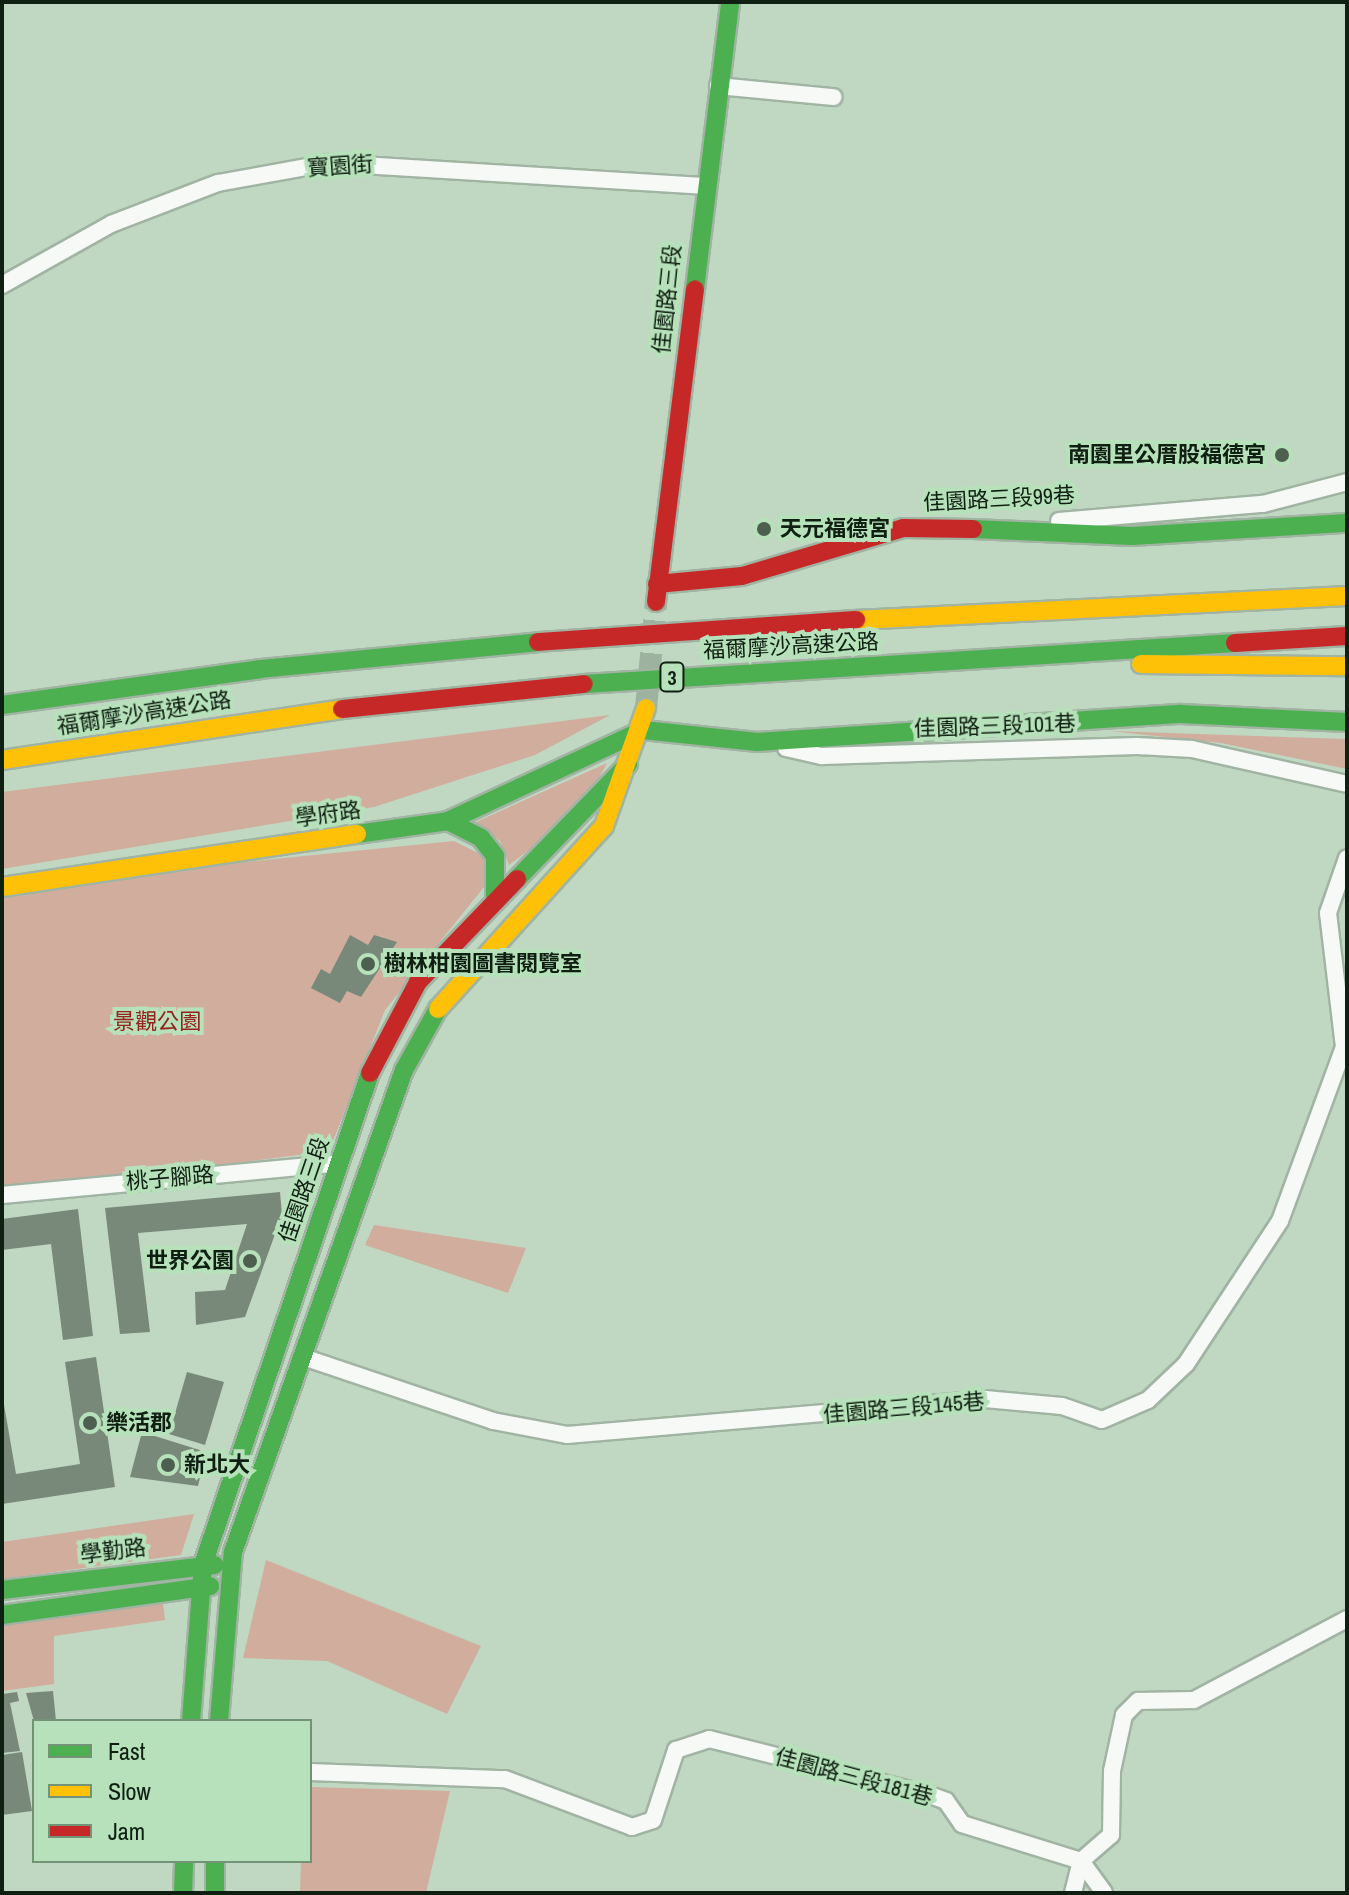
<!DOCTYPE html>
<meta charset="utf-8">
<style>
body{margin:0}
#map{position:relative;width:1349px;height:1895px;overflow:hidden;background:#c0d7c2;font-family:"Archivo Narrow","Noto Sans TC",sans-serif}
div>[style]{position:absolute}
.green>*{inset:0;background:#d1ad9d}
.building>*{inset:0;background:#78897a}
.secondary-tunnel>*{height:22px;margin-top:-11px;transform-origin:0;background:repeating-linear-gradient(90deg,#9db29f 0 22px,transparent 0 33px)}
.roads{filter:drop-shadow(2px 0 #a1b4a3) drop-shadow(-2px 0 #a1b4a3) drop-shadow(0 2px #a1b4a3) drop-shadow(0 -2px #a1b4a3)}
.street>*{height:16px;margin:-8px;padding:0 8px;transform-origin:8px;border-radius:8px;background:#f6f9f6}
.fast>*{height:18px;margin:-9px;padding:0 9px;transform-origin:9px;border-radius:9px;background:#4caf50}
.slow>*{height:18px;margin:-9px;padding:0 9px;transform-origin:9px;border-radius:9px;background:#ffc107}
.jam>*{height:18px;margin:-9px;padding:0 9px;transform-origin:9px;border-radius:9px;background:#c62828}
.dots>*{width:22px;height:22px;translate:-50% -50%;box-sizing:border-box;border:4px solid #b6e1ba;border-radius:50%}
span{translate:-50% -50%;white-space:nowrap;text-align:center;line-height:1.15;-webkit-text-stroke:8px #b6e1ba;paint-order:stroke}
.shield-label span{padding:2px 6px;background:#b6e1ba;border:2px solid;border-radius:6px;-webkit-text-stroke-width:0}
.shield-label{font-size:20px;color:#0f1f11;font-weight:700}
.street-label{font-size:22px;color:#0f1f11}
.poi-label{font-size:22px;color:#0f1f11;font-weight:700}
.right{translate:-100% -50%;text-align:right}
.left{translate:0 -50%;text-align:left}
.park-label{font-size:22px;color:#97221d}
.frame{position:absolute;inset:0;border:4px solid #0f1f11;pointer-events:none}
.legend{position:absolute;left:32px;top:1719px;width:280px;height:144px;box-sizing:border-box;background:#b6e1ba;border:2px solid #739376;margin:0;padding:10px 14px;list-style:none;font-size:24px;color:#0f1f11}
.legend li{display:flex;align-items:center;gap:16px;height:40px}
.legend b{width:40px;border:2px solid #739376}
</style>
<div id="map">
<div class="green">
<div style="clip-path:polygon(610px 715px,535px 755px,374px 807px,2px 869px,2px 792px)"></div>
<div style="clip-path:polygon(1110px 731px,1347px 739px,1347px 769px,1221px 743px)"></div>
<div style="clip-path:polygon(607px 763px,582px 810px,509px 865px,500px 841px,476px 822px)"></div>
<div style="clip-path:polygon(454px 841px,484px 856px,484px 887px,385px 1010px,329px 1151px,2px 1193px,2px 895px,126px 874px)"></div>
<div style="clip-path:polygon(374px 1225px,526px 1248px,508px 1293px,365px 1245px)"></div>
<div style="clip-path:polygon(194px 1514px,181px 1555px,2px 1579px,2px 1542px)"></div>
<div style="clip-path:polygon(266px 1560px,481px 1646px,447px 1714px,327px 1661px,243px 1658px)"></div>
<div style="clip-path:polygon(163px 1603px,165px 1620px,54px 1636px,54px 1684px,2px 1691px,2px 1626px)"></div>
<div style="clip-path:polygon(310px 1787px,450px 1791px,426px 1893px,300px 1893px,301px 1861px,310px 1861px)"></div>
</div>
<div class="building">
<div style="clip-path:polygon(350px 935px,368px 945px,374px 935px,397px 942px,361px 997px,347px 991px,340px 1003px,311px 988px,321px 969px,330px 974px)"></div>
<div style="clip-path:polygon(280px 1192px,282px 1215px,245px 1317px,196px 1325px,195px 1292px,225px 1290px,247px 1224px,138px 1233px,150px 1332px,120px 1334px,105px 1208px)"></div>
<div style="clip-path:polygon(78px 1209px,93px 1336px,63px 1340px,51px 1244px,2px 1250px,2px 1219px)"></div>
<div style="clip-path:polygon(96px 1357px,115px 1487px,2px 1504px,2px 1393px,16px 1474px,80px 1464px,65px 1362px)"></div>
<div style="clip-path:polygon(187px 1372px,224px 1382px,205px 1445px,169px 1434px)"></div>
<div style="clip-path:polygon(142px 1432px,206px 1452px,198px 1486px,130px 1477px)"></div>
<div style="clip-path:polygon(53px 1691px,56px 1721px,34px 1721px,26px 1693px)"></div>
<div style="clip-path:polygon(17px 1692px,19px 1701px,10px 1703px,20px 1751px,2px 1753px,2px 1694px)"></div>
<div style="clip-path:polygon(22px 1752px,32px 1811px,2px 1815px,2px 1755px)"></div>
</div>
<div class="secondary-tunnel">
<div style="left:646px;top:708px;width:106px;rotate:-84.6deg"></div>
</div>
<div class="roads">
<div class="street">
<div style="left:718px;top:86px;width:116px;rotate:5.5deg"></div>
<div style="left:2px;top:285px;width:125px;rotate:-29.2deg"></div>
<div style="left:111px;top:224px;width:115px;rotate:-21deg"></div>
<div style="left:218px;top:183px;width:113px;rotate:-10.2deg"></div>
<div style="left:329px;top:163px;width:375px;rotate:3.5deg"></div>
<div style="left:1059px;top:521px;width:205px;rotate:-4.8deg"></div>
<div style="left:1263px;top:504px;width:87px;rotate:-14.7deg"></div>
<div style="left:786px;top:748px;width:37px;rotate:13deg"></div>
<div style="left:822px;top:756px;width:315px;rotate:-1.8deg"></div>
<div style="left:1137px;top:746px;width:55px;rotate:3.1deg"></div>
<div style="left:1192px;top:749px;width:159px;rotate:12.7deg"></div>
<div style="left:2px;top:1195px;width:338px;rotate:-5.4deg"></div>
<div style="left:303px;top:1357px;width:200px;rotate:18.6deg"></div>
<div style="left:493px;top:1421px;width:75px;rotate:10.7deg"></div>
<div style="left:567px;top:1435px;width:420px;rotate:-4.9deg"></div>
<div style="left:985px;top:1399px;width:77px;rotate:5.2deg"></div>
<div style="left:1062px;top:1406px;width:42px;rotate:19.3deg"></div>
<div style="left:1102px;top:1420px;width:50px;rotate:-23.5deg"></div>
<div style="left:1148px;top:1400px;width:52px;rotate:-43.5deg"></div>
<div style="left:1186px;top:1364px;width:171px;rotate:-56.7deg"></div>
<div style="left:1280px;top:1221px;width:185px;rotate:-69.8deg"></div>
<div style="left:1344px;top:1047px;width:135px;rotate:-96.8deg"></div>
<div style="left:1328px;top:913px;width:58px;rotate:-70.9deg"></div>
<div style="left:310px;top:1772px;width:195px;rotate:2.1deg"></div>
<div style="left:505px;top:1779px;width:136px;rotate:20.7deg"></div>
<div style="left:632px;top:1827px;width:22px;rotate:-18deg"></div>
<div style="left:653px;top:1820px;width:74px;rotate:-71.8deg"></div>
<div style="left:676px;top:1750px;width:35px;rotate:-18deg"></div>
<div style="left:709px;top:1739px;width:225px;rotate:14.2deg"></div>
<div style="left:927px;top:1794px;width:20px;rotate:20deg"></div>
<div style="left:946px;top:1801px;width:28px;rotate:55deg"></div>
<div style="left:962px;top:1824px;width:125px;rotate:17.3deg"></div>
<div style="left:1081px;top:1861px;width:40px;rotate:-41deg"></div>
<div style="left:1111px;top:1835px;width:64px;rotate:-89.1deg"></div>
<div style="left:1112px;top:1771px;width:57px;rotate:-77.9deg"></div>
<div style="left:1124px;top:1715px;width:20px;rotate:-45deg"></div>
<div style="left:1138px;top:1701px;width:56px;rotate:-1deg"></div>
<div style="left:1194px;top:1700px;width:173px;rotate:-27.9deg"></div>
<div style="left:1081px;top:1861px;width:39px;rotate:54deg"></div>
<div style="left:1073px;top:1893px;width:33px;rotate:-76deg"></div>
</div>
<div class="fast">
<div style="left:695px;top:289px;width:289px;rotate:-83deg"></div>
<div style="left:973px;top:529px;width:159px;rotate:2.5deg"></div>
<div style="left:1132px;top:536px;width:215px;rotate:-3.5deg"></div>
<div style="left:584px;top:684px;width:652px;rotate:-3.6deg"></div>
<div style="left:2px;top:705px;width:260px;rotate:-7.9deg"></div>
<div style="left:260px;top:669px;width:279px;rotate:-5.5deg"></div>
<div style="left:643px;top:730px;width:115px;rotate:6deg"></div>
<div style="left:757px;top:742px;width:425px;rotate:-3.8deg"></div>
<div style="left:1181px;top:714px;width:166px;rotate:2.8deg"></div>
<div style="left:448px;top:821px;width:37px;rotate:27deg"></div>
<div style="left:481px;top:838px;width:23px;rotate:52deg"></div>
<div style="left:495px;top:856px;width:42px;rotate:90deg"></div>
<div style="left:357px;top:834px;width:92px;rotate:-8.1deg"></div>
<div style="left:448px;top:821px;width:215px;rotate:-25deg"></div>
<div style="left:517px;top:879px;width:160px;rotate:-46deg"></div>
<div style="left:2px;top:1590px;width:214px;rotate:-6.7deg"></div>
<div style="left:2px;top:1615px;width:210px;rotate:-7.9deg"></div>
<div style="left:191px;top:1721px;width:156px;rotate:-85.6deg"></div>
<div style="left:203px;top:1565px;width:520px;rotate:-71.25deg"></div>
<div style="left:219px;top:1721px;width:170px;rotate:-85.3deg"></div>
<div style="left:233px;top:1552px;width:511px;rotate:-70.47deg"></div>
<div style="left:404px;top:1070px;width:70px;rotate:-60.9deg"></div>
<div style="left:215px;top:1861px;width:32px;rotate:90deg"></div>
<div style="left:183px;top:1893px;width:32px;rotate:-88deg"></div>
</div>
<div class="slow">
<div style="left:856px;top:620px;width:492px;rotate:-2.8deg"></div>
<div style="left:1141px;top:664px;width:206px;rotate:0.6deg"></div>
<div style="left:2px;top:760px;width:344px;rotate:-8.5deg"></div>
<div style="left:2px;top:887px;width:359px;rotate:-8.5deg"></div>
<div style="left:438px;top:1009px;width:247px;rotate:-47.8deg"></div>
<div style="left:604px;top:826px;width:125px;rotate:-70.4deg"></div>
</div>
<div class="jam">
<div style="left:657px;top:584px;width:85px;rotate:-5.4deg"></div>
<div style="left:742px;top:576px;width:168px;rotate:-16.6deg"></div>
<div style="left:903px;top:528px;width:70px;rotate:0.8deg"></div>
<div style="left:656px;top:602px;width:315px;rotate:-82.9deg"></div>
<div style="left:538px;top:642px;width:319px;rotate:-4deg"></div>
<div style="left:1235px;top:643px;width:112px;rotate:-3.6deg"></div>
<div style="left:342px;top:709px;width:243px;rotate:-5.9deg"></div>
<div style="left:370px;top:1073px;width:103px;rotate:-62.2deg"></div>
<div style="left:418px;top:982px;width:143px;rotate:-46.1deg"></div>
</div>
</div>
<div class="dots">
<div style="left:1282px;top:455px;background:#4d5f4f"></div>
<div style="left:764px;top:529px;background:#4d5f4f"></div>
<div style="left:368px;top:964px;background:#4d5f4f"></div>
<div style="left:250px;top:1261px;background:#4d5f4f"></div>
<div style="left:90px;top:1423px;background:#4d5f4f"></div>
<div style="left:168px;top:1465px;background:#4d5f4f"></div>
</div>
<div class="shield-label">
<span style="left:672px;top:677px">3</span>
</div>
<div class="street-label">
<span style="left:340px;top:166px;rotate:-4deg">寶園街</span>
<span style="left:667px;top:299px;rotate:-84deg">佳園路三段</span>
<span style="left:999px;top:499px;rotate:-3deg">佳園路三段99巷</span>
<span style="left:791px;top:646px;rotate:-3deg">福爾摩沙高速公路</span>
<span style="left:144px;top:713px;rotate:-9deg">福爾摩沙高速公路</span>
<span style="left:995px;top:726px;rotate:-2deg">佳園路三段101巷</span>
<span style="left:328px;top:814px;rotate:-8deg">學府路</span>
<span style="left:170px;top:1178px;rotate:-5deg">桃子腳路</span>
<span style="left:304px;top:1190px;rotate:-71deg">佳園路三段</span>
<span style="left:904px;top:1408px;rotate:-5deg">佳園路三段145巷</span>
<span style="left:113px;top:1551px;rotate:-7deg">學勤路</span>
<span style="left:854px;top:1777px;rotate:15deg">佳園路三段181巷</span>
</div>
<div class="poi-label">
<span class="right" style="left:1266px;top:455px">南園里公厝股福德宮</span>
<span class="left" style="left:780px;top:529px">天元福德宮</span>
<span class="left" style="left:384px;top:964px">樹林柑園圖書閱覽室</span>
<span class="right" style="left:234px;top:1261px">世界公園</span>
<span class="left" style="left:106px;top:1423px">樂活郡</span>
<span class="left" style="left:184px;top:1465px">新北大</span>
</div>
<div class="park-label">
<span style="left:157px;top:1022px">景觀公園</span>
</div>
<div class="frame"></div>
<ul class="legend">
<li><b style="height:10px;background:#4caf50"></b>Fast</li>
<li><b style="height:10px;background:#ffc107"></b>Slow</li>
<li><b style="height:10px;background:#c62828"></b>Jam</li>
</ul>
</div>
